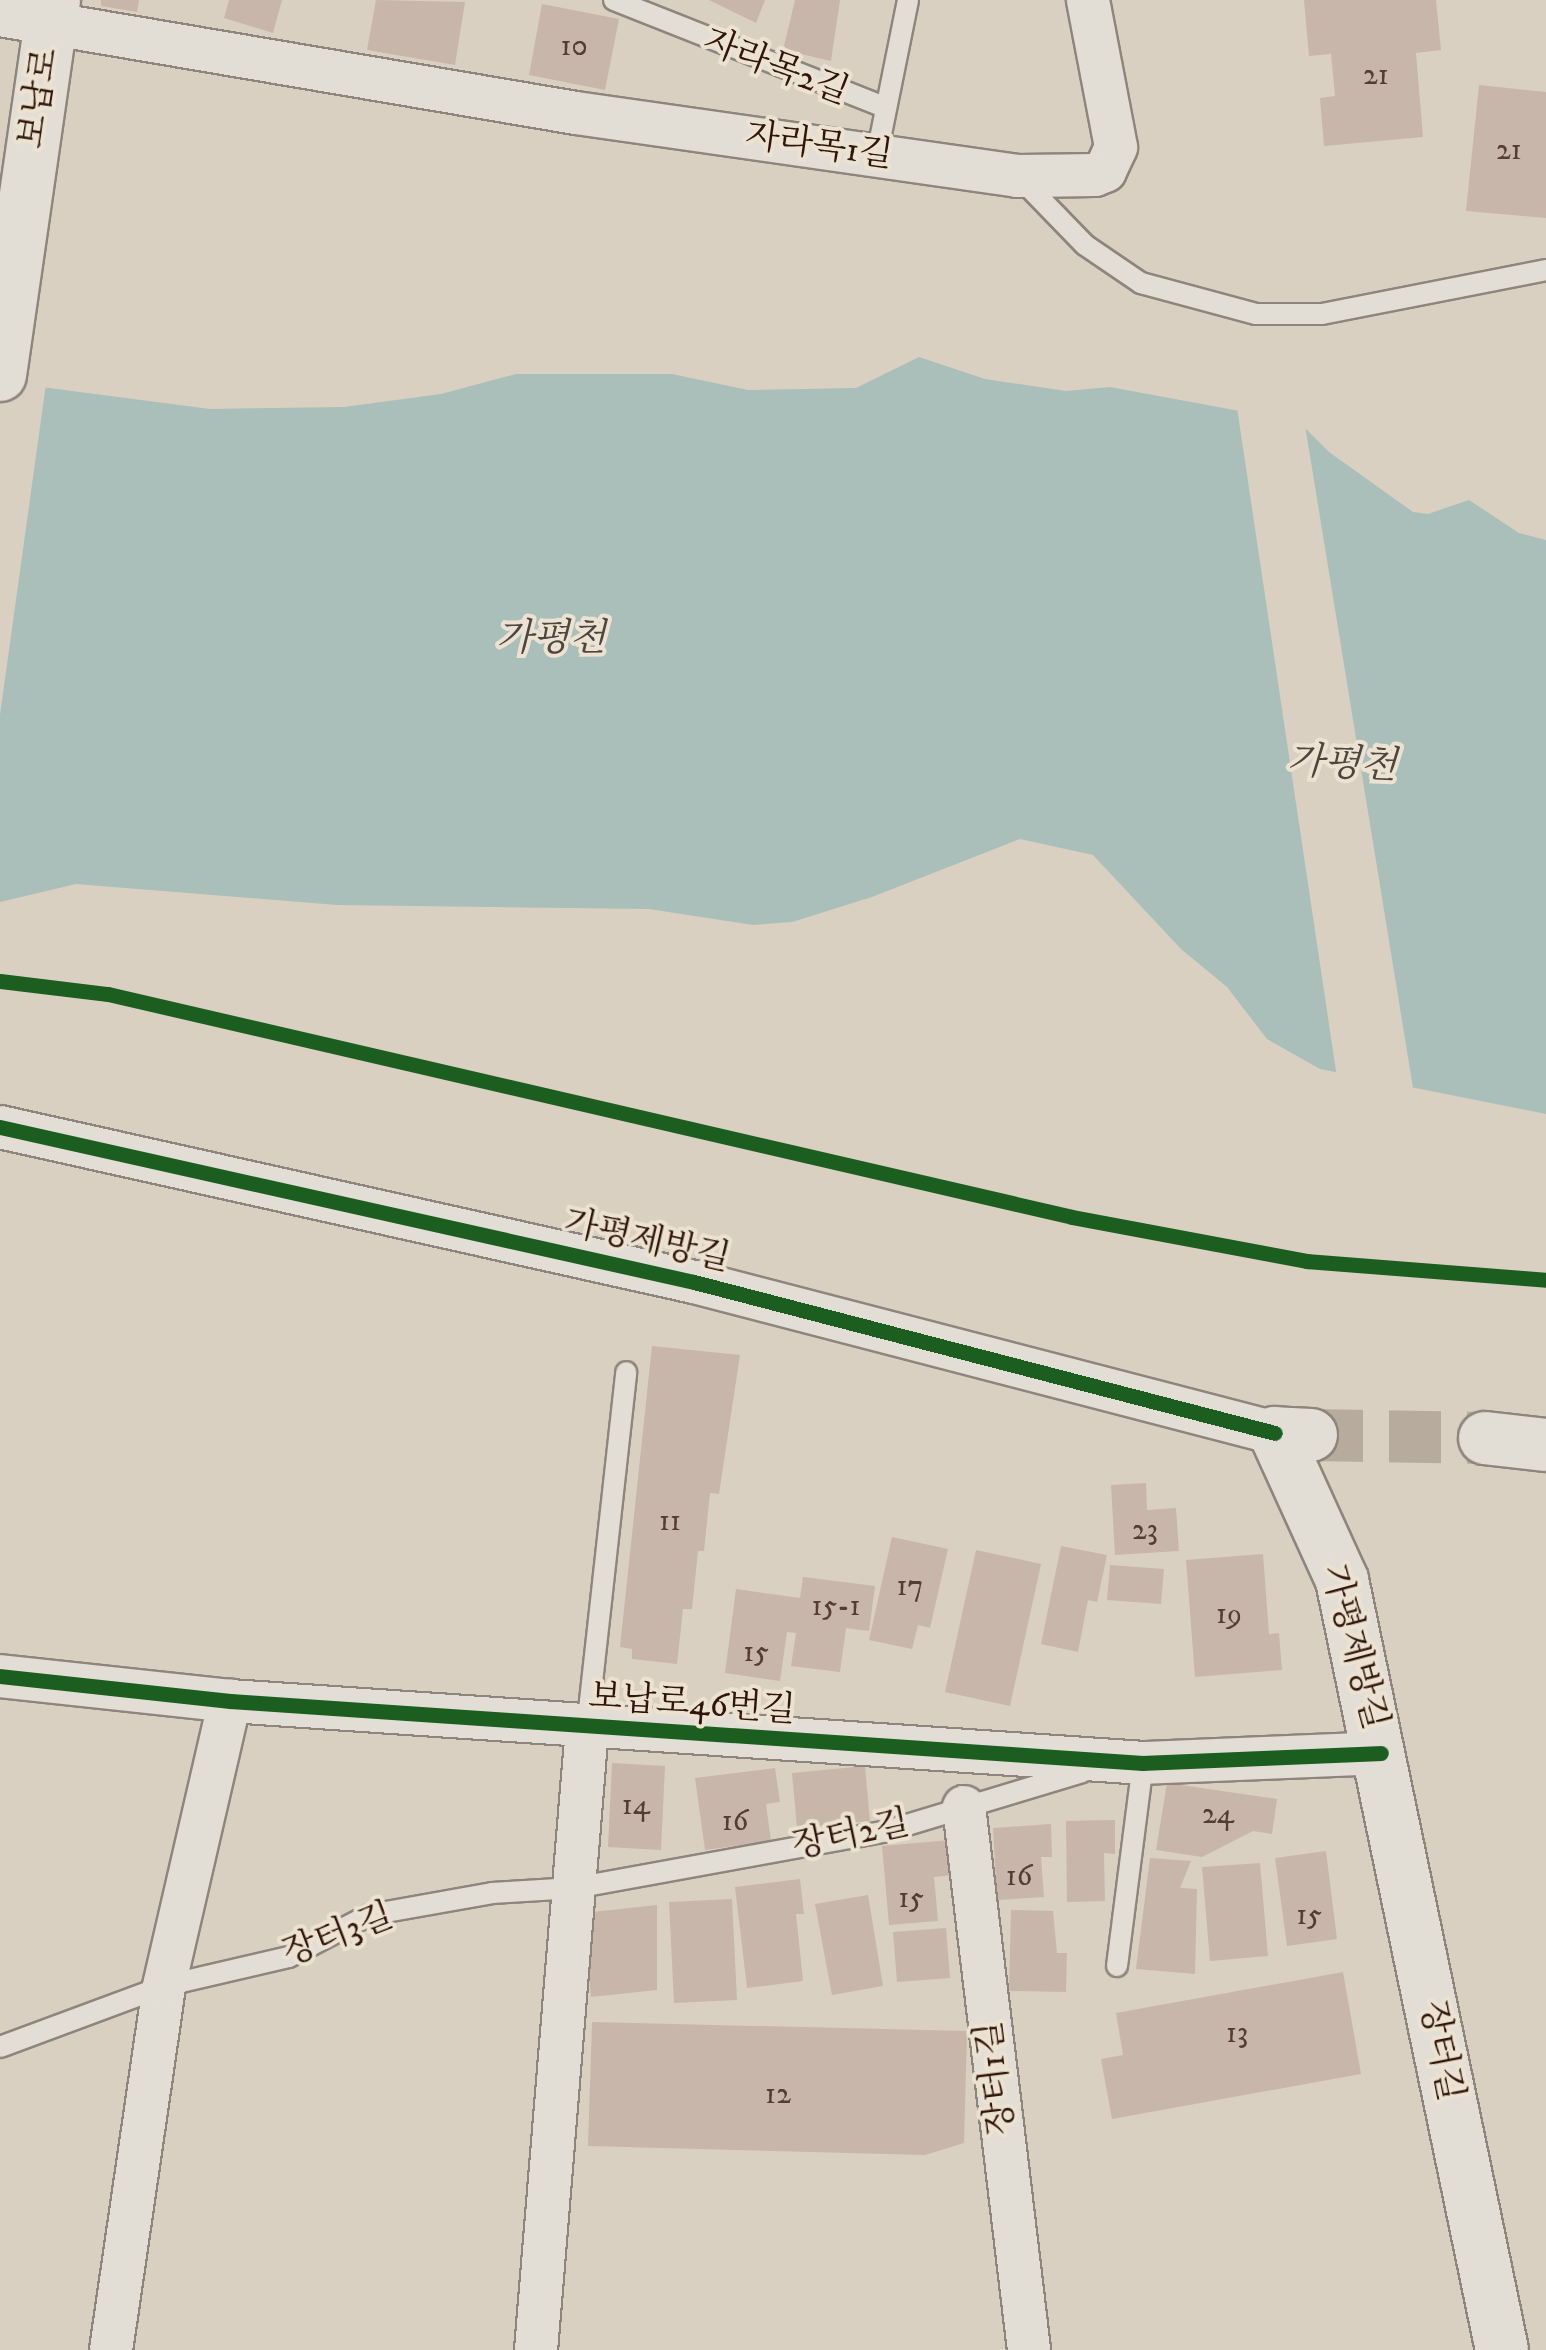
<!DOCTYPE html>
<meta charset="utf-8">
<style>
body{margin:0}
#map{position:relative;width:1546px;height:2350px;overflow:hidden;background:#d9d0c2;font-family:"IM FELL DW Pica","Noto Serif KR",serif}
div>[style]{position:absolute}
.water>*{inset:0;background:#aabeba}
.pier>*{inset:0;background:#d9d0c2}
.building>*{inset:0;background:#c8b6aa}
.tertiary-tunnel>*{height:52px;margin-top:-26px;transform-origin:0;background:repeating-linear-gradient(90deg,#b7ab9d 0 52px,transparent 0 78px)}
.roads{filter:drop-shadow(2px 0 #8e857c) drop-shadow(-2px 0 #8e857c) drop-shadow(0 2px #8e857c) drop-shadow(0 -2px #8e857c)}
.service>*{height:20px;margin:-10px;padding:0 10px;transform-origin:10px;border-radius:10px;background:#e2ded6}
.minor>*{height:42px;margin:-21px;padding:0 21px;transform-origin:21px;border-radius:21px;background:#e2ded6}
.tertiary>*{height:52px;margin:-26px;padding:0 26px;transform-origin:26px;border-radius:26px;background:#e2ded6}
.cycleway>*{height:15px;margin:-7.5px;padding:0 7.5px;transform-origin:7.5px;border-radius:7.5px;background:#1b5e20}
span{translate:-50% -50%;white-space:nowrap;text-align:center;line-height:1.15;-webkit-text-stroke:8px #ece2d2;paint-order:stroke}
.number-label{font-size:30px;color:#553d33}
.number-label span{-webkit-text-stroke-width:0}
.street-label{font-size:35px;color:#2f150b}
.water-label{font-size:38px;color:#4e453f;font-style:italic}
</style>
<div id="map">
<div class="water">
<div style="clip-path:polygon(919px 357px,985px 379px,1066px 391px,1110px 387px,1299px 422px,1329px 452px,1413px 512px,1428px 514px,1469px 500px,1519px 533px,1546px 540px,1546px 1114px,1320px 1069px,1267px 1039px,1227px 987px,1181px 949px,1093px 855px,1020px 839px,872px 897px,792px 922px,753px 925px,649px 909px,337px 905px,76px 884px,0 902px,0 389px,26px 385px,210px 409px,344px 407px,441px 394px,516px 374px,672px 374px,748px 390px,856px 388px)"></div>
</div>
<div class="pier">
<div style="clip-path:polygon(26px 380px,46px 384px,0 715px,0 384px)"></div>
<div style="clip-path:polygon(1236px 401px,1270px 404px,1304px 419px,1414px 1094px,1337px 1078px)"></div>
</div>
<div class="building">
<div style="clip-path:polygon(101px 0,139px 0,137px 12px,101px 6px)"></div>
<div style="clip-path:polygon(229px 0,282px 0,273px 33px,224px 18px)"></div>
<div style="clip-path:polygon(376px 0,465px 2px,455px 65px,367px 50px)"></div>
<div style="clip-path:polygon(709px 0,765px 0,756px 23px)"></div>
<div style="clip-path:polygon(795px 0,840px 0,831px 61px,783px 50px)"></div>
<div style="clip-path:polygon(1304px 0,1436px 0,1441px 50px,1416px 53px,1423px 137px,1324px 146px,1320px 98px,1335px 96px,1331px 54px,1309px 56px)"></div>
<div style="clip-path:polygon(542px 4px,619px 19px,605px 90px,529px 75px)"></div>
<div style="clip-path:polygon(1479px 85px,1546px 92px,1546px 218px,1466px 211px)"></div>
<div style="clip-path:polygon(652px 1346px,740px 1355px,719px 1494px,710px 1493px,704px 1551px,698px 1551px,692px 1609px,683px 1609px,677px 1664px,632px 1659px,632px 1649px,620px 1647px)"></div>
<div style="clip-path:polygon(1146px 1483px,1147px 1510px,1176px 1508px,1179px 1551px,1115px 1555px,1111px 1485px)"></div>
<div style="clip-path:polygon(892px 1537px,948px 1549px,930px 1628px,918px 1625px,912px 1649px,869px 1640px)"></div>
<div style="clip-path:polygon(1061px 1546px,1107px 1555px,1097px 1602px,1088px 1600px,1078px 1652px,1041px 1644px)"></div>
<div style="clip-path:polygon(976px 1550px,1041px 1564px,1010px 1706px,945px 1692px)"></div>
<div style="clip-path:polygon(1263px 1554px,1269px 1634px,1279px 1633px,1282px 1670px,1195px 1677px,1186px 1560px)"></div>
<div style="clip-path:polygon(1110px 1565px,1164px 1569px,1161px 1604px,1107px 1600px)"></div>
<div style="clip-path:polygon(803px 1577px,875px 1586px,869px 1631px,846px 1628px,840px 1672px,791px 1666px,796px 1633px,787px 1632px,780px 1681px,725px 1673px,736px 1589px,800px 1598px)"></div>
<div style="clip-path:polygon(612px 1763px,665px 1766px,661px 1850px,608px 1847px)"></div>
<div style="clip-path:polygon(865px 1766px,870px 1821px,797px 1828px,792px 1773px)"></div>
<div style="clip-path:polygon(775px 1768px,780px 1802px,766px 1804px,771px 1841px,705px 1850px,695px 1778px)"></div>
<div style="clip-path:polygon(1167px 1783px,1277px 1799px,1272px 1834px,1253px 1831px,1202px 1857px,1156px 1850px)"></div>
<div style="clip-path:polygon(1115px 1820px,1115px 1854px,1104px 1853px,1105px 1901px,1067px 1902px,1066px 1821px)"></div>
<div style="clip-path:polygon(1051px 1824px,1052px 1857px,1041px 1857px,1044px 1897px,997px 1900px,993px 1828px)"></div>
<div style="clip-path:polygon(950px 1840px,953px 1875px,934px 1877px,938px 1921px,889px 1925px,882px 1846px)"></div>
<div style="clip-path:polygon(1326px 1851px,1337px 1939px,1287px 1946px,1275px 1858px)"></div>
<div style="clip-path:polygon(1150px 1858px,1191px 1861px,1180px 1888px,1197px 1889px,1195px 1974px,1136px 1969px)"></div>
<div style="clip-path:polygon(1260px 1863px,1268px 1956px,1210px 1961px,1202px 1867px)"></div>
<div style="clip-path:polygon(800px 1879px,804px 1914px,796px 1914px,803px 1981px,747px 1988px,735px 1887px)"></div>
<div style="clip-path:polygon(868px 1895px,883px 1986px,832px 1995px,815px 1904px)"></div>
<div style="clip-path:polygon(732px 1899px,737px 2000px,674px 2003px,669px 1902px)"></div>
<div style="clip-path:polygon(657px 1905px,657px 1990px,591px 1997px,583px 1913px)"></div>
<div style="clip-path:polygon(1011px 1910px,1053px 1911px,1057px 1953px,1067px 1953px,1066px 1992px,1009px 1991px)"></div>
<div style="clip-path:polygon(946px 1928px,950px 1978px,897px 1982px,893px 1932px)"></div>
<div style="clip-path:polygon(1343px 1972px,1361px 2074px,1112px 2119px,1101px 2059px,1123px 2055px,1116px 2013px)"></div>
<div style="clip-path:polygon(592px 2022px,967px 2031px,964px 2143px,925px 2155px,588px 2146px)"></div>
</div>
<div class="tertiary-tunnel">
<div style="left:1311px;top:1435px;width:174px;rotate:1deg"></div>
</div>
<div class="roads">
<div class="service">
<div style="left:614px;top:0;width:290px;rotate:21.6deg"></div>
<div style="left:877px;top:154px;width:157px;rotate:-78.6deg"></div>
<div style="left:1021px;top:179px;width:92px;rotate:45.9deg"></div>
<div style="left:1085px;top:245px;width:68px;rotate:34.2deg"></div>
<div style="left:1141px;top:283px;width:119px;rotate:15.1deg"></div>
<div style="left:1256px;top:314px;width:66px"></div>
<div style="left:1322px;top:314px;width:228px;rotate:-11.1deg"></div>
<div style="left:587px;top:1728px;width:358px;rotate:-83.7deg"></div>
<div style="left:1117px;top:1966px;width:205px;rotate:-82.7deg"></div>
<div style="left:0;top:2047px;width:175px;rotate:-20.4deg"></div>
<div style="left:164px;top:1986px;width:128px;rotate:-13.1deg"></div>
<div style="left:289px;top:1957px;width:90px;rotate:-27.7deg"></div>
<div style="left:369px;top:1915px;width:125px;rotate:-10.1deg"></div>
<div style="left:492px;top:1893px;width:82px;rotate:-3.5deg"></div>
<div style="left:574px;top:1888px;width:318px;rotate:-10.3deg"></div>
<div style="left:887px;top:1831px;width:204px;rotate:-16.8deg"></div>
</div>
<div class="minor">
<div style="left:0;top:15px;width:584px;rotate:9.66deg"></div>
<div style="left:576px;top:113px;width:445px;rotate:8.1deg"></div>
<div style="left:1017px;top:176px;width:78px;rotate:-0.7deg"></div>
<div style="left:1095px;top:175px;width:11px;rotate:-22deg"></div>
<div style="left:1105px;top:171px;width:26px;rotate:-65deg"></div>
<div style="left:1116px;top:147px;width:150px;rotate:-100.8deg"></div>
<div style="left:0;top:1127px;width:711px;rotate:12.59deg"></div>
<div style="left:694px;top:1282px;width:600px;rotate:14.57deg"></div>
<div style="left:0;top:1676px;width:231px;rotate:6.2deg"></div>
<div style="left:230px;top:1701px;width:915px;rotate:3.88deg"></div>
<div style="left:1143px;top:1763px;width:238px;rotate:-2.4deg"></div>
<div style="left:964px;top:1807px;width:547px;rotate:83.17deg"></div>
<div style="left:111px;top:2350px;width:368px;rotate:-81.7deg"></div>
<div style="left:164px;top:1986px;width:293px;rotate:-77deg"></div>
<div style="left:536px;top:2350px;width:624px;rotate:-85.31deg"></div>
</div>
<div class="tertiary">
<div style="left:0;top:375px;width:379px;rotate:-81.8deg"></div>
<div style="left:1311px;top:1435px;width:36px;rotate:-177deg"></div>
<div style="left:1275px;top:1433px;width:162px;rotate:65.5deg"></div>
<div style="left:1342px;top:1580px;width:786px;rotate:78.26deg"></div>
<div style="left:1485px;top:1438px;width:61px;rotate:6.5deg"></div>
</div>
</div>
<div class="cycleway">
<div style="left:0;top:981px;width:109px;rotate:6.9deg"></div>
<div style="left:108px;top:994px;width:989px;rotate:13.02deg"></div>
<div style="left:1072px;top:1217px;width:239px;rotate:10.6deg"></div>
<div style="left:1307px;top:1261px;width:240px;rotate:4.5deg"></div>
<div style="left:0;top:1127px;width:711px;rotate:12.59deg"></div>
<div style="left:694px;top:1282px;width:600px;rotate:14.57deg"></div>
<div style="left:0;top:1676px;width:231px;rotate:6.2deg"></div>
<div style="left:230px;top:1701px;width:915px;rotate:3.88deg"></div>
<div style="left:1143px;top:1763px;width:238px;rotate:-2.4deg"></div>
</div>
<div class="number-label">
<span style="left:574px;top:47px">10</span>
<span style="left:1376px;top:76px">21</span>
<span style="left:1509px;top:151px">21</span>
<span style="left:670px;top:1522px">11</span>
<span style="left:1145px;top:1531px">23</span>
<span style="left:910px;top:1587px">17</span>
<span style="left:836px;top:1607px">15-1</span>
<span style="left:1229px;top:1615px">19</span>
<span style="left:756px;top:1653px">15</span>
<span style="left:636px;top:1806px">14</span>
<span style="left:1218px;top:1815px">24</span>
<span style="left:735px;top:1822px">16</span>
<span style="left:1019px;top:1877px">16</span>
<span style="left:911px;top:1899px">15</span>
<span style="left:1309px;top:1916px">15</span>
<span style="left:1237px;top:2034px">13</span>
<span style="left:778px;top:2095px">12</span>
</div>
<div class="street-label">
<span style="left:776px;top:67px;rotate:21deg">자라목2길</span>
<span style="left:39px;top:98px;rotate:-81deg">보납로</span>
<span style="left:819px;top:146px;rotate:8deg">자라목1길</span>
<span style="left:647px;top:1241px;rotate:13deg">가평제방길</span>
<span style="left:1354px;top:1647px;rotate:75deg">가평제방길</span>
<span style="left:692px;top:1704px;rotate:4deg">보납로46번길</span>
<span style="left:851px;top:1835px;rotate:-12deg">장터2길</span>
<span style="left:338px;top:1935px;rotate:-21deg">장터3길</span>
<span style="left:1441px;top:2051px;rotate:79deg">장터길</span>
<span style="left:996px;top:2078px;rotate:-97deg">장터1길</span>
</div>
<div class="water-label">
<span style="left:551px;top:640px">가평천</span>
<span style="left:1342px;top:765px;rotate:3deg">가평천</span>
</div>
</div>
